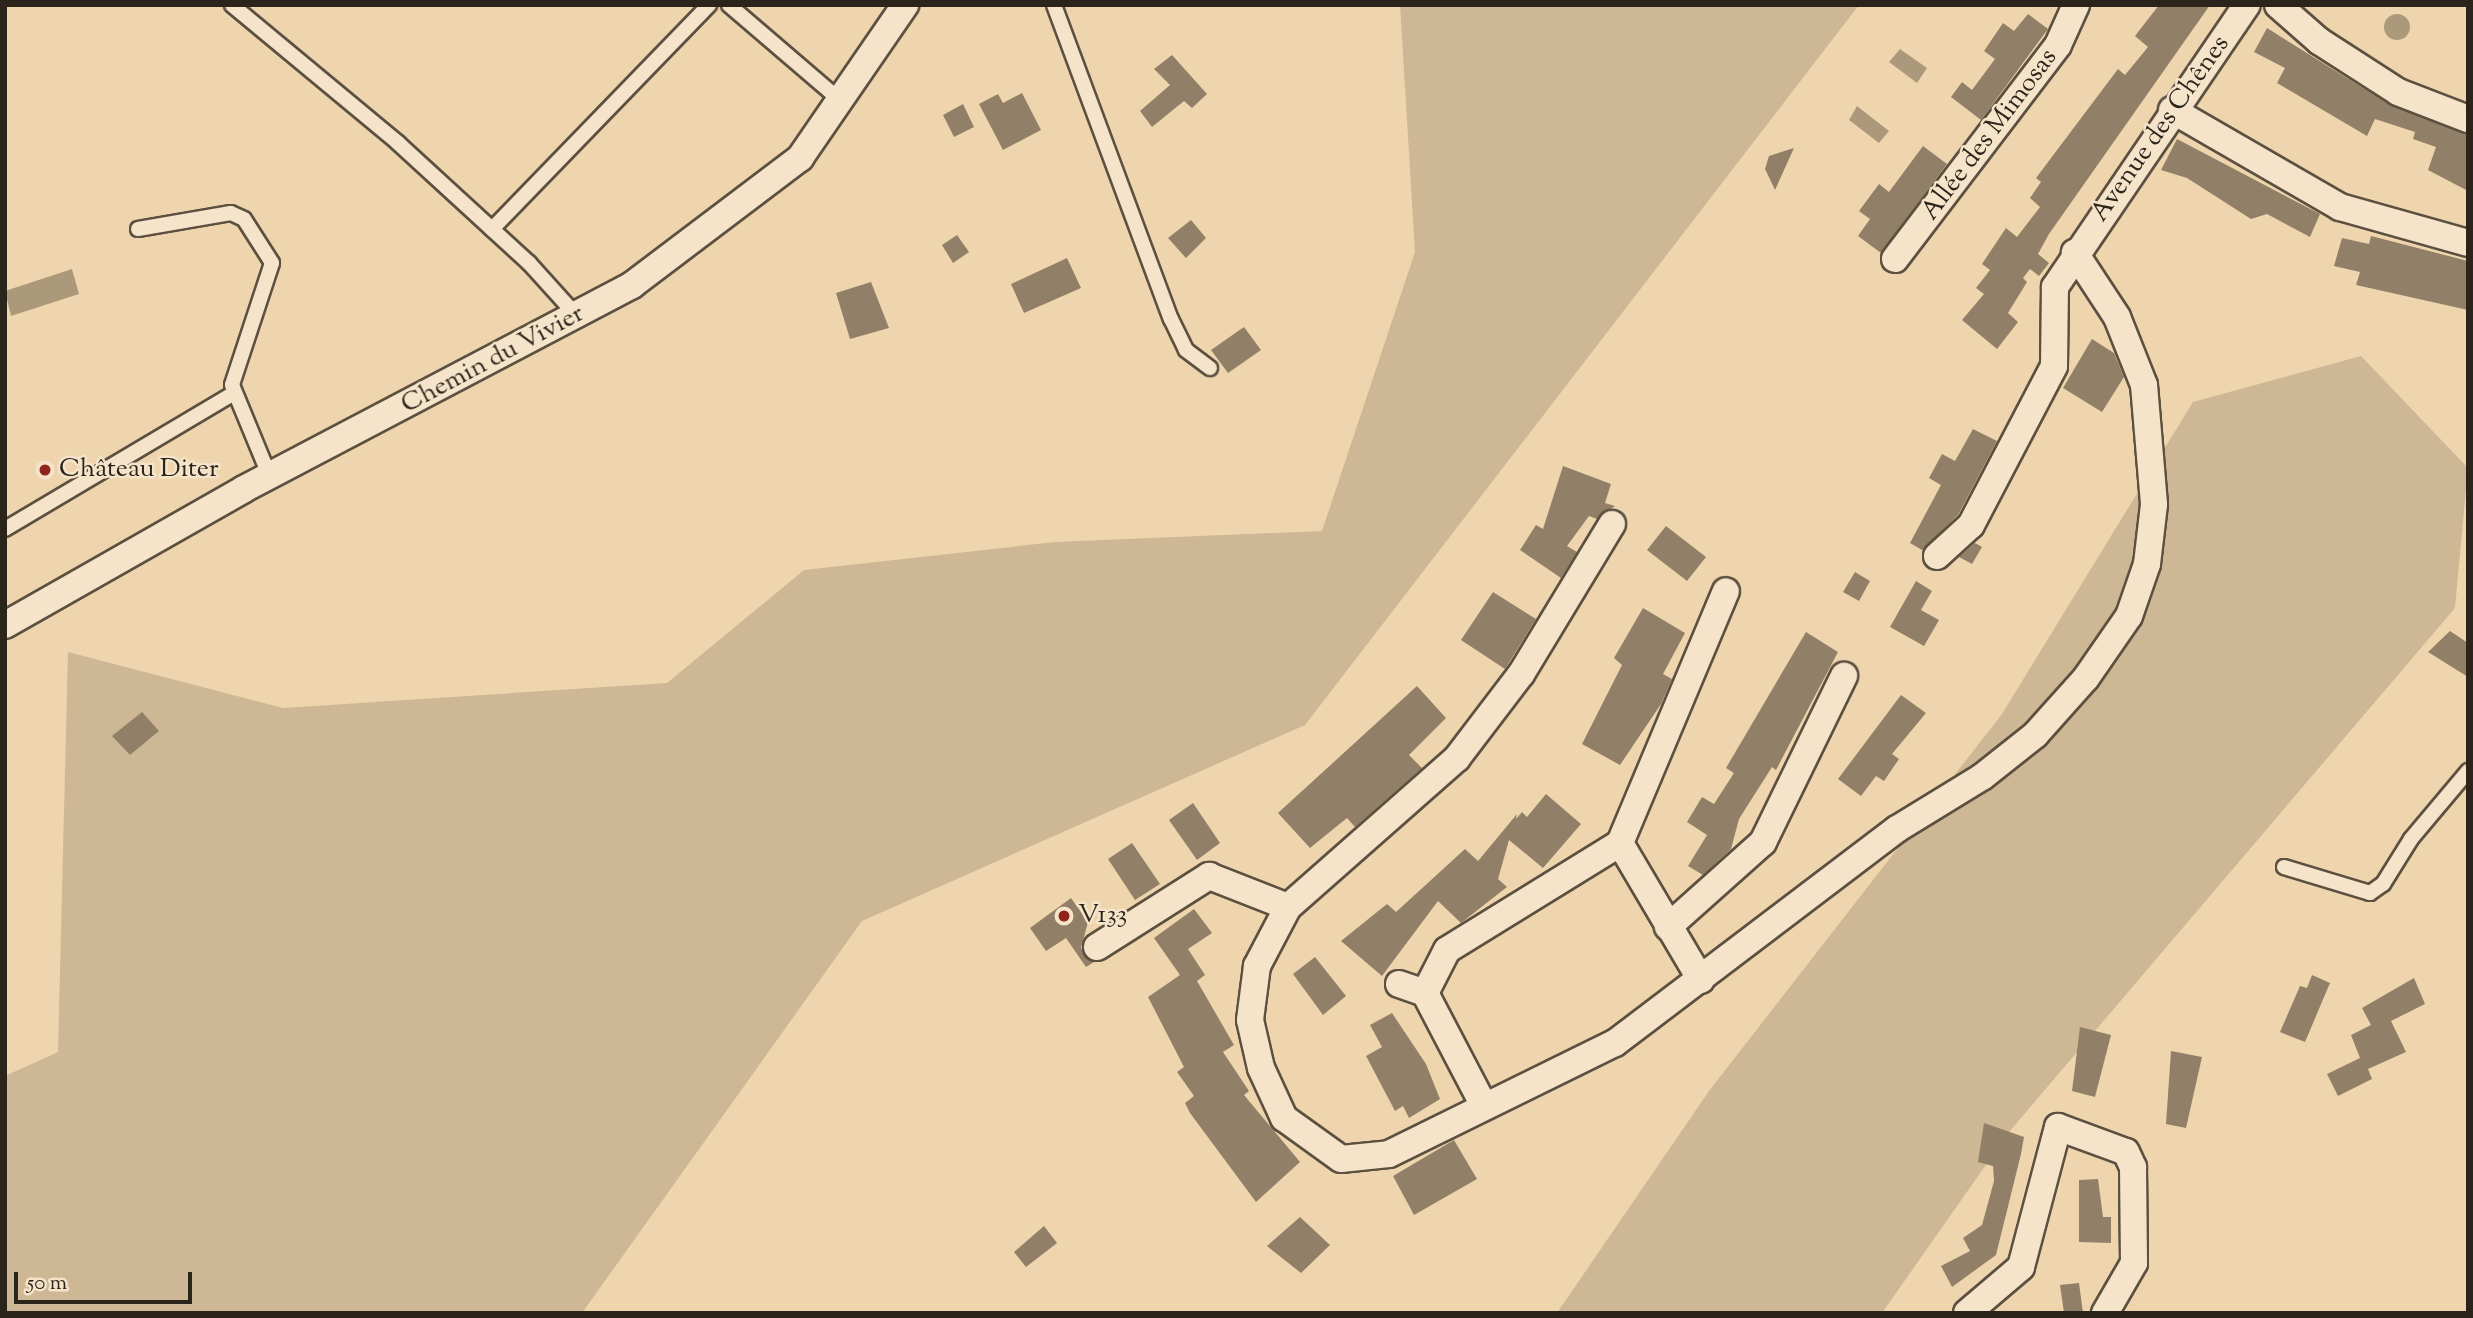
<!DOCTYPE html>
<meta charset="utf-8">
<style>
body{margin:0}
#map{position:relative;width:2473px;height:1318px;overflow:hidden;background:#efd5ae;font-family:"Sorts Mill Goudy",serif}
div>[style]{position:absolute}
.green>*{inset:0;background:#ceb795}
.water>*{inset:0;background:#ac997c}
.round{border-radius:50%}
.building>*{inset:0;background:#918067}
.roads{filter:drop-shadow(2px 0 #5c5040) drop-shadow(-2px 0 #5c5040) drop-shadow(0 2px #5c5040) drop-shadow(0 -2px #5c5040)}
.lane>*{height:14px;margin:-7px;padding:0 7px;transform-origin:7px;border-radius:7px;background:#f5e4ca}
.street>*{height:26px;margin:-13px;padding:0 13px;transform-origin:13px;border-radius:13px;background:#f5e4ca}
.dots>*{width:19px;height:19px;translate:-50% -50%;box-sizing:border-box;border:4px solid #f5e4ca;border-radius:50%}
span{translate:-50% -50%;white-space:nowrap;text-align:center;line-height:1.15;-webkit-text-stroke:5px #f5e4ca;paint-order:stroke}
.street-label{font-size:26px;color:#2b241b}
.poi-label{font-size:26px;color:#2b241b}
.left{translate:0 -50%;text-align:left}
.frame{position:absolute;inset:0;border:7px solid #2b241b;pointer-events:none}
.scale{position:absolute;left:14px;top:1272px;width:178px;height:32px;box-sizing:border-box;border:4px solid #2b241b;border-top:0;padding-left:9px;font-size:21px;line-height:24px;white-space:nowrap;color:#2b241b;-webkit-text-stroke:5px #f5e4ca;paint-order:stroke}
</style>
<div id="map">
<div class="green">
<div style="clip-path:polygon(1400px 5px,1859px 5px,1305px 725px,862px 921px,582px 1313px,5px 1313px,5px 1076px,58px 1052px,68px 652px,283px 708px,667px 683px,804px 570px,1055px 542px,1322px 531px,1415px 252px)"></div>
<div style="clip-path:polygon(2361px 356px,2468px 468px,2455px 608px,2009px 1132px,1882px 1313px,1557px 1313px,1709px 1091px,2002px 714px,2193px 402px)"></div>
</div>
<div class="water">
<div class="round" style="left:2384px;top:14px;width:26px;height:26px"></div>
<div style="clip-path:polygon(1900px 49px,1927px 68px,1917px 83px,1889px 62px)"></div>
<div style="clip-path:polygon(1857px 106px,1889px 131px,1879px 143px,1849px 120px)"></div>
<div style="clip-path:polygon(72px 269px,79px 294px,11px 316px,5px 291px)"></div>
</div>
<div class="building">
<div style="clip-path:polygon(2159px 5px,2210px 5px,2049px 234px,2038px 254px,2049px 263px,2039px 276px,2030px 269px,2023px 278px,2027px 282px,2008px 313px,2018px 322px,1997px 349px,1962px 320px,1984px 294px,1976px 288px,1990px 270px,1982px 264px,2006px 228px,2017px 237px,2040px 207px,2030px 198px,2041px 182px,2036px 178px,2118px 69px,2125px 75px,2148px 47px,2135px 36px)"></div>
<div style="clip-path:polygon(2028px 14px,2048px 29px,1981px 120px,1951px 97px,1962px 82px,1972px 90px,1995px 59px,1984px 51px,2003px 23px,2014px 31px)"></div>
<div style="clip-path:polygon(2267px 28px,2390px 105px,2468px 134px,2468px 191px,2428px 170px,2436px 147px,2413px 139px,2415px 132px,2375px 119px,2367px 136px,2277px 83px,2285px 68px,2254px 52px)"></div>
<div style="clip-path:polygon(1172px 55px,1207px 94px,1192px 108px,1184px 101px,1152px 127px,1140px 111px,1170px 85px,1154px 69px)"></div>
<div style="clip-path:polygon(1022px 93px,1041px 130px,1003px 150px,979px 104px,998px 94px,1003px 103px)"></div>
<div style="clip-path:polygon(963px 104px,974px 127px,954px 137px,943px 115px)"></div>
<div style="clip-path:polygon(2177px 139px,2320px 214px,2310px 237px,2267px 214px,2251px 219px,2187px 178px,2161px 170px)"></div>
<div style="clip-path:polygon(1923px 146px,1947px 164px,1881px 253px,1858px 236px,1870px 219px,1859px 211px,1879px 184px,1889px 192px)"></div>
<div style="clip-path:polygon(1794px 148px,1775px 190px,1765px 169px,1769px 156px)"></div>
<div style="clip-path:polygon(1191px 220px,1206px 238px,1186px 258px,1168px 238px)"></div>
<div style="clip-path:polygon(957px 235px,969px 252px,953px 263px,942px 245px)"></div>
<div style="clip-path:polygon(2371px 236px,2468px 261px,2468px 310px,2356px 285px,2360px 272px,2334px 266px,2342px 238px,2369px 244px)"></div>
<div style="clip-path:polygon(1067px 258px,1081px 288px,1024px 313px,1011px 284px)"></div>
<div style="clip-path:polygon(871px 282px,889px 328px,850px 339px,836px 293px)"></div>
<div style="clip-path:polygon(1244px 327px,1261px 350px,1228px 373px,1211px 350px)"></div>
<div style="clip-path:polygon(2092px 339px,2114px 353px,2124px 377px,2102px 412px,2063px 388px)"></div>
<div style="clip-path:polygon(1973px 429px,1997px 441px,1958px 515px,1922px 550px,1910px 543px,1941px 485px,1929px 478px,1942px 454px,1955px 461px)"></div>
<div style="clip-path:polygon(1563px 466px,1611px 484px,1605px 503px,1615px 506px,1597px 519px,1589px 516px,1567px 546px,1577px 552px,1561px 578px,1520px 550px,1536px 525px,1543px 529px)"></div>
<div style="clip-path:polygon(1666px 526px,1706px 557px,1687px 581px,1647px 550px)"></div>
<div style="clip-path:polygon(1975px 543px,1982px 547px,1972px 564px,1959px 557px)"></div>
<div style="clip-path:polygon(1855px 572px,1870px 581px,1859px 601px,1843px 592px)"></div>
<div style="clip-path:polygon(1916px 581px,1932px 591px,1921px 610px,1939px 620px,1924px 646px,1890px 627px)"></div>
<div style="clip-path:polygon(1493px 592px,1536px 619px,1505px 669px,1461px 640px)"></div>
<div style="clip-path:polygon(1643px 608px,1685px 633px,1663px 674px,1672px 679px,1661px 704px,1620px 765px,1582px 744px,1622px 665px,1614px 658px)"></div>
<div style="clip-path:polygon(2450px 631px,2468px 643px,2468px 677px,2428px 652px)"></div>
<div style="clip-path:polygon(1806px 632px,1838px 652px,1776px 770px,1772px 767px,1739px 819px,1731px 849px,1703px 875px,1688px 866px,1707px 835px,1687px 822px,1702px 797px,1714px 804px,1734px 773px,1726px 768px)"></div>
<div style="clip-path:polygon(1417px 686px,1446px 718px,1409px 755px,1422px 768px,1355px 827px,1347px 818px,1310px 848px,1278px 813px)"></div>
<div style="clip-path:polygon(1901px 695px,1926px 713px,1892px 754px,1899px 759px,1884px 781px,1876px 776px,1861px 796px,1838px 779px)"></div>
<div style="clip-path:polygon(142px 712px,159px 731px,130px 755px,112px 736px)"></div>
<div style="clip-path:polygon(1546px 794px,1581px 824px,1543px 868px,1509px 840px,1498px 879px,1507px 887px,1461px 923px,1438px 901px,1382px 976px,1341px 941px,1387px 904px,1396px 912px,1465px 849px,1478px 861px,1517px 814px,1516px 819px,1522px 812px,1527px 817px)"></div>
<div style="clip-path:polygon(1193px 803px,1220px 843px,1197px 860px,1169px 820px)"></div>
<div style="clip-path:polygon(1132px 843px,1160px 884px,1135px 900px,1108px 859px)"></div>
<div style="clip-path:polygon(1071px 898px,1088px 922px,1081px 948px,1094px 962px,1086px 967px,1066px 938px,1046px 951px,1030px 928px)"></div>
<div style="clip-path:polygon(1194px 909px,1212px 933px,1188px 949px,1205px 975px,1197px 981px,1234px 1045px,1223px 1052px,1249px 1091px,1244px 1095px,1300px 1162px,1256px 1202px,1190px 1113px,1185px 1103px,1194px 1096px,1177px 1072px,1184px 1067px,1148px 997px,1180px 975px,1154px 938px)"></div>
<div style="clip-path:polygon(1315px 957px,1346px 996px,1323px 1015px,1293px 974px)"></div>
<div style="clip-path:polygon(2312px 975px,2330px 983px,2305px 1042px,2280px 1032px,2300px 986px,2307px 988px)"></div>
<div style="clip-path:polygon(2414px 978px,2425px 1004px,2391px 1021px,2406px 1052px,2368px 1069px,2372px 1079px,2338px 1096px,2327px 1074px,2360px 1058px,2351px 1035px,2371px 1025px,2362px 1008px)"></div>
<div style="clip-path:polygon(1392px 1013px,1426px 1064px,1440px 1099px,1409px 1118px,1403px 1106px,1395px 1111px,1366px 1056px,1382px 1047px,1370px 1025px)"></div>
<div style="clip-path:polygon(2080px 1027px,2111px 1035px,2095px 1097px,2072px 1091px)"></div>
<div style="clip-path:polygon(2171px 1051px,2202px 1057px,2186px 1128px,2166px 1124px)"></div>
<div style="clip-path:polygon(1984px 1123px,2024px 1137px,2021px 1154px,1996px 1255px,1952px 1287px,1941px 1266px,1970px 1251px,1963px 1238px,1982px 1225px,1994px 1181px,1993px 1166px,1978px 1162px)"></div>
<div style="clip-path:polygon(1454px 1140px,1477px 1179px,1414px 1215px,1393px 1176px)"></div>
<div style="clip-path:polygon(2098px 1179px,2103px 1217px,2111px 1217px,2111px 1243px,2079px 1242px,2079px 1180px)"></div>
<div style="clip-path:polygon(1300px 1217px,1330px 1245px,1301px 1273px,1267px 1246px)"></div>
<div style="clip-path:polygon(1044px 1226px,1057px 1243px,1026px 1267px,1014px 1252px)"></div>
<div style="clip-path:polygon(2079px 1283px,2083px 1313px,2064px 1313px,2060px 1285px)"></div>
</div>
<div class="roads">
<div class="lane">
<div style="left:232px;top:5px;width:216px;rotate:39.7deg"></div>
<div style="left:398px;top:143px;width:178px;rotate:42.5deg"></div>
<div style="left:529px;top:263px;width:70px;rotate:47.9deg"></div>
<div style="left:729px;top:5px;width:149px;rotate:40.6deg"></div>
<div style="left:1054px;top:5px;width:335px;rotate:69.6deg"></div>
<div style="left:1171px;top:319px;width:34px;rotate:64deg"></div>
<div style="left:1186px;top:350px;width:30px;rotate:37deg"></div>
<div style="left:138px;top:229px;width:94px;rotate:-9.8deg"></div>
<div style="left:231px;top:213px;width:14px;rotate:25deg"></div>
<div style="left:244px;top:219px;width:52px;rotate:57.5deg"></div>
<div style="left:272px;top:263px;width:128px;rotate:108.2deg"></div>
<div style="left:232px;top:385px;width:100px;rotate:67.6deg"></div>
<div style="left:492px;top:229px;width:312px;rotate:-45.9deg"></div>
<div style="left:5px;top:529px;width:266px;rotate:-30.7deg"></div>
<div style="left:2284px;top:867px;width:90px;rotate:16.8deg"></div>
<div style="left:2370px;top:893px;width:16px;rotate:-35deg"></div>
<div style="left:2383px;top:884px;width:53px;rotate:-58.1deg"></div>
<div style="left:2411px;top:839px;width:89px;rotate:-50deg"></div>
</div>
<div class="street">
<div style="left:2278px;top:5px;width:55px;rotate:41.3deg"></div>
<div style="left:2319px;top:41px;width:94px;rotate:32.8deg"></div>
<div style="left:2398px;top:92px;width:75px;rotate:21.1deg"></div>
<div style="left:2172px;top:110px;width:194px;rotate:30deg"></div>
<div style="left:2340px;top:207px;width:133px;rotate:15.7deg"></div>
<div style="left:1895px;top:259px;width:269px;rotate:-52.7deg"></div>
<div style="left:2058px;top:45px;width:44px;rotate:-65.8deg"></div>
<div style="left:1612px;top:524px;width:175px;rotate:121.2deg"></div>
<div style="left:1521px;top:674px;width:106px;rotate:127.3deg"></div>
<div style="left:1457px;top:758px;width:225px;rotate:138.6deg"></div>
<div style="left:1288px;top:907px;width:67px;rotate:117.7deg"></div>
<div style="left:1257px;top:966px;width:54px;rotate:97.4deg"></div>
<div style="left:1250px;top:1020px;width:49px;rotate:77.1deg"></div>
<div style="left:1261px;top:1068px;width:55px;rotate:65.3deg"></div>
<div style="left:1284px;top:1118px;width:70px;rotate:35.7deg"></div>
<div style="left:1341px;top:1159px;width:48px;rotate:-5.9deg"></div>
<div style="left:1389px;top:1154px;width:252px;rotate:-26.2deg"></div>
<div style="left:1615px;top:1043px;width:354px;rotate:-37.2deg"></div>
<div style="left:1897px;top:829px;width:100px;rotate:-31.5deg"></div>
<div style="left:1982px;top:777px;width:68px;rotate:-38.4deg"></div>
<div style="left:2035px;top:735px;width:76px;rotate:-48.2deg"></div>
<div style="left:2086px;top:678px;width:75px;rotate:-55.3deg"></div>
<div style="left:2129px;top:616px;width:55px;rotate:-70.9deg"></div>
<div style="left:2147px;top:564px;width:60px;rotate:-83.3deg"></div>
<div style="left:2154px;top:504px;width:119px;rotate:-94.8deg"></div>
<div style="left:2144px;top:385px;width:73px;rotate:-111.7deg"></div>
<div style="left:2117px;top:317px;width:77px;rotate:-123.3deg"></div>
<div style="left:1937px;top:556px;width:46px;rotate:-42.4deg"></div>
<div style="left:1971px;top:525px;width:179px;rotate:-62.4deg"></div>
<div style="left:2054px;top:366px;width:79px;rotate:-89.3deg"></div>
<div style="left:2055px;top:287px;width:341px;rotate:-55.8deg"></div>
<div style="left:5px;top:625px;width:275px;rotate:-29.6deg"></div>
<div style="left:244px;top:489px;width:438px;rotate:-27.7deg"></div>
<div style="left:632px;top:285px;width:211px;rotate:-37.1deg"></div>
<div style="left:800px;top:158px;width:186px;rotate:-55.5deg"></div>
<div style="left:1620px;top:843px;width:273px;rotate:-67.2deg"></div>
<div style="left:1668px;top:927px;width:127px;rotate:-41.8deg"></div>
<div style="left:1763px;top:842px;width:185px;rotate:-64deg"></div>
<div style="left:1097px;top:947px;width:133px;rotate:-32.4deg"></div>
<div style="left:1209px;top:876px;width:85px;rotate:21.4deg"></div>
<div style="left:1399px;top:984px;width:28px;rotate:19deg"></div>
<div style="left:1483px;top:1104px;width:125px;rotate:-117.6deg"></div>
<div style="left:1425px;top:993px;width:48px;rotate:-62.9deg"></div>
<div style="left:1447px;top:950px;width:203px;rotate:-31.7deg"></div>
<div style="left:1620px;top:843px;width:159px;rotate:59.4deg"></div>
<div style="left:1967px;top:1313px;width:71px;rotate:-40.4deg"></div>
<div style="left:2021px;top:1267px;width:145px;rotate:-75.2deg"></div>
<div style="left:2058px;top:1127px;width:72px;rotate:20.2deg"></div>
<div style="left:2126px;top:1152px;width:17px;rotate:65deg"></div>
<div style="left:2133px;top:1167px;width:96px;rotate:89.4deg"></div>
<div style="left:2134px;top:1263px;width:58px;rotate:120.1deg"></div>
</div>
</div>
<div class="dots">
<div style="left:45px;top:470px;background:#8f2418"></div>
<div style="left:1064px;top:916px;background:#8f2418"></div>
</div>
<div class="street-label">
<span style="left:2161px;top:129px;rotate:-55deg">Avenue des Chênes</span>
<span style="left:1990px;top:135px;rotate:-53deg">Allée des Mimosas</span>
<span style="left:493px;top:360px;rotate:-28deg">Chemin du Vivier</span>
</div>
<div class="poi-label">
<span class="left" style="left:59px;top:470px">Château Diter</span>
<span class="left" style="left:1078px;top:916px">V133</span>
</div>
<div class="frame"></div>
<div class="scale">50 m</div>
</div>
